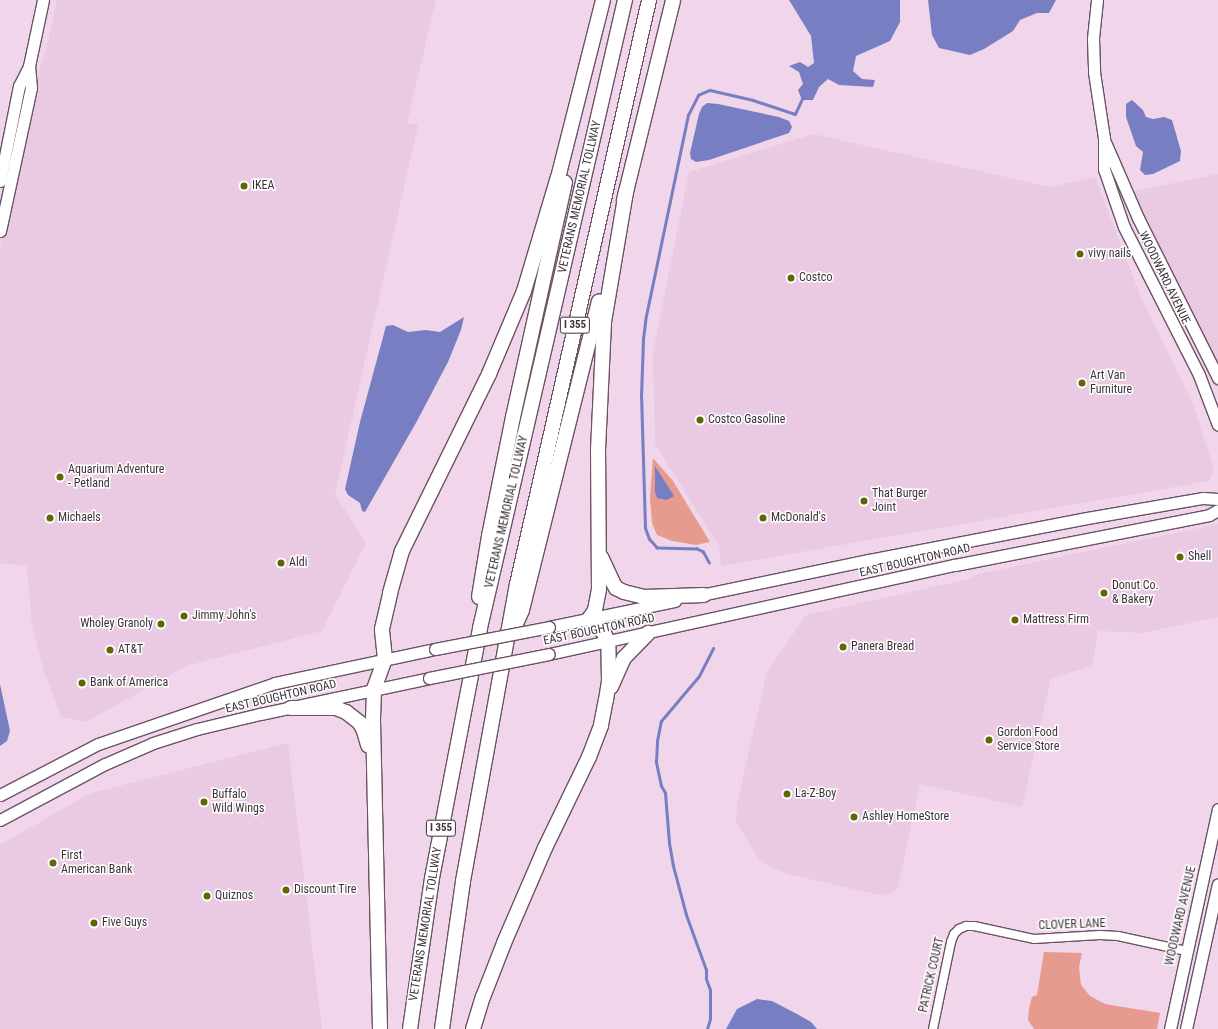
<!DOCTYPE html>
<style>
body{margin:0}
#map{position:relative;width:1218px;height:1029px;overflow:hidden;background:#f1d6eb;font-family:"Roboto Condensed",sans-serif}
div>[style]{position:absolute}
.built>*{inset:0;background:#eac9e3}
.green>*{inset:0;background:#e79a8e}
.water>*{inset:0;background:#777fc2}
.stream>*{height:2.5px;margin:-1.25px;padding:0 1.25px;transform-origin:1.25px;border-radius:1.25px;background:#777fc2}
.roads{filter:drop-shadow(1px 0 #6a5365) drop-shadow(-1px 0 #6a5365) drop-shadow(0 1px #6a5365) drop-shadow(0 -1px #6a5365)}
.street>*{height:8px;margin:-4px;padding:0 4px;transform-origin:4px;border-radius:4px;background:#fff}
.secondary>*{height:11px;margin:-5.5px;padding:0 5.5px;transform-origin:5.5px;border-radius:5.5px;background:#fff}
.highway>*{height:14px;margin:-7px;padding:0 7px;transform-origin:7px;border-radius:7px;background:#fff}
.bridges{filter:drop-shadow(1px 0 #6a5365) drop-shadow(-1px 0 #6a5365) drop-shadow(0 1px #6a5365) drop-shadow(0 -1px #6a5365)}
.secondary-bridge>*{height:11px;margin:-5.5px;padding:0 5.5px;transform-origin:5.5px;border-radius:5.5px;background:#fff}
.dots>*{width:11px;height:11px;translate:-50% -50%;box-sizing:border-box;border:2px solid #fff;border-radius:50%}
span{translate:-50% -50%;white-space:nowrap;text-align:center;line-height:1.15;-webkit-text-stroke:3px #fff;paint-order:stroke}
.shield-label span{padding:1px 3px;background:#fff;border:1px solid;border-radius:3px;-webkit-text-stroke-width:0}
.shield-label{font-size:11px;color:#3d323a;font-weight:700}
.poi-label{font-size:12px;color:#3d323a}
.left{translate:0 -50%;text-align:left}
.right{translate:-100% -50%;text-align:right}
.street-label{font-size:12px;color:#3d323a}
</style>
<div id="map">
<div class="built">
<div style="clip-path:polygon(57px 0,436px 0,407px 123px,418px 125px,335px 494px,366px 543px,322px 631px,186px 666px,86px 722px,61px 717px,43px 669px,32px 626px,27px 566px,0 563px,0 248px,39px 71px,47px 46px)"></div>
<div style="clip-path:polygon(813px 134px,1050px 187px,1095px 177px,1140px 295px,1194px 406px,1214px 470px,1209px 481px,721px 566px,719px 546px,655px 444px,653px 353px,689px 172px)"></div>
<div style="clip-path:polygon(1218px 174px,1218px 366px,1175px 278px,1131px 192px)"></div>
<div style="clip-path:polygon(1218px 524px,1218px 617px,1143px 633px,1098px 631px,1092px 666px,1051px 678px,1022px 807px,920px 784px,898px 887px,893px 892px,884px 896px,787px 874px,761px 862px,736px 822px,737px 804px,767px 672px,806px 615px,969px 579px,978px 574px)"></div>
<div style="clip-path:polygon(288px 743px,322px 1029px,0 1029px,0 845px,91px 793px)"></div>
</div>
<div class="green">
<div style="clip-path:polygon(653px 458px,673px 481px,710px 542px,696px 545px,672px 541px,657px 535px,652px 523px,650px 498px)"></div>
<div style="clip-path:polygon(1044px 952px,1082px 953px,1079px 967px,1081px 985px,1090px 996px,1105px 1004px,1160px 1013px,1157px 1029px,1034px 1029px,1028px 1020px,1029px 1008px,1032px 997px,1037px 995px)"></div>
</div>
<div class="water">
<div style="clip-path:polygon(789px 0,900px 0,900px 22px,890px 41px,856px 56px,853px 71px,862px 79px,875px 80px,873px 87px,839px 85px,828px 79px,819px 87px,813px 100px,802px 100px,798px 90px,803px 84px,799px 72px,789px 66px,800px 62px,808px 67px,814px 63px,811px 36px)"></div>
<div style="clip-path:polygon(928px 0,1056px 0,1049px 13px,1037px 13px,1020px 20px,1013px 31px,984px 49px,970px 55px,939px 48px,932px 35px)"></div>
<div style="clip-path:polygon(1132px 100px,1143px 110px,1146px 117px,1153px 119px,1164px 117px,1172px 120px,1181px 151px,1180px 161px,1153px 174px,1145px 175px,1140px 170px,1143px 152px,1136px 146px,1126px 117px,1126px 104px)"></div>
<div style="clip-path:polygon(707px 103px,718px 104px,779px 117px,789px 121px,792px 127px,789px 133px,709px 160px,696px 162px,691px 159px,690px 153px,699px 114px,702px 107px)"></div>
<div style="clip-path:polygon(464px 317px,461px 330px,448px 362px,417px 421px,365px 512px,362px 511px,360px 503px,348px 495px,345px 489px,360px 422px,386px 326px,393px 325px,408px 332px,426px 330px,440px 332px)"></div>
<div style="clip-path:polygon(655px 466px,674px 496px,667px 500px,657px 498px,655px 492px)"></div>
<div style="clip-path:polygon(0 684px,10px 731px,7px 741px,0 746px)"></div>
<div style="clip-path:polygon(757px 999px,772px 1001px,797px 1014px,811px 1022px,817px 1029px,726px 1029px,737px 1009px)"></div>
</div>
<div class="stream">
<div style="left:709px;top:563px;width:13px;rotate:-119deg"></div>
<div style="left:703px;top:552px;width:7px;rotate:-153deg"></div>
<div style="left:697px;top:549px;width:40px;rotate:-178.6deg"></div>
<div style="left:657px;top:548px;width:12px;rotate:-132deg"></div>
<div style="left:649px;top:539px;width:12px;rotate:-110deg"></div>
<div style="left:645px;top:528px;width:131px;rotate:-91.7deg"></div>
<div style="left:641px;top:397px;width:58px;rotate:-88deg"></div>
<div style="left:643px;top:339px;width:23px;rotate:-83deg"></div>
<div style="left:646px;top:316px;width:205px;rotate:-78.2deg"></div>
<div style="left:688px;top:115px;width:22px;rotate:-63deg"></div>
<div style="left:698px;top:95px;width:13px;rotate:-23deg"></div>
<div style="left:710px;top:90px;width:44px;rotate:13.1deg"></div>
<div style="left:753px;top:100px;width:44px;rotate:18.4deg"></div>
<div style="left:795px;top:114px;width:19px;rotate:-65deg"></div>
<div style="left:707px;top:1029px;width:10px;rotate:-73deg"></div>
<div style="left:710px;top:1019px;width:29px;rotate:-90deg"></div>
<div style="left:710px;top:990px;width:12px;rotate:-110deg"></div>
<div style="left:706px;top:979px;width:9px;rotate:-90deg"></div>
<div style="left:706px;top:970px;width:59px;rotate:-110deg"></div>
<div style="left:686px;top:915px;width:51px;rotate:-104.9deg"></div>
<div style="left:673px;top:866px;width:23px;rotate:-100deg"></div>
<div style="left:669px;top:843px;width:50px;rotate:-94.6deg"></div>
<div style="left:665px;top:793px;width:8px;rotate:-120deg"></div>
<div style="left:661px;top:786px;width:25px;rotate:-102deg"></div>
<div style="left:656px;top:762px;width:21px;rotate:-87deg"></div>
<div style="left:657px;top:741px;width:20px;rotate:-79deg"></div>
<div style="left:661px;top:721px;width:59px;rotate:-49.8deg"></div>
<div style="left:699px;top:676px;width:31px;rotate:-63deg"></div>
</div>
<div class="roads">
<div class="street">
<div style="left:933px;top:1029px;width:89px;rotate:-78.3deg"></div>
<div style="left:951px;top:942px;width:9px;rotate:-69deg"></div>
<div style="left:954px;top:934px;width:7px;rotate:-45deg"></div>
<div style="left:959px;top:929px;width:8px;rotate:-23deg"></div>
<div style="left:966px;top:926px;width:8px"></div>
<div style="left:974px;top:926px;width:61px;rotate:12.2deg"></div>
<div style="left:1034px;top:939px;width:66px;rotate:-3.5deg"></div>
<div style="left:1100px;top:935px;width:18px;rotate:3deg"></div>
<div style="left:1118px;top:936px;width:70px;rotate:12.4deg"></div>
</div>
<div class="secondary">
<div style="left:1097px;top:0;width:39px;rotate:96deg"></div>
<div style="left:1093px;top:39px;width:33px;rotate:88deg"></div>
<div style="left:1094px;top:72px;width:67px;rotate:81.4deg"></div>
<div style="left:1104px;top:138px;width:31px;rotate:90deg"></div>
<div style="left:1104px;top:169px;width:61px;rotate:71deg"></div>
<div style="left:1124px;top:227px;width:166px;rotate:63.1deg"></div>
<div style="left:1199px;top:375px;width:53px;rotate:69.2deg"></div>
<div style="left:1105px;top:142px;width:83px;rotate:66.5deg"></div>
<div style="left:1138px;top:218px;width:179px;rotate:63.4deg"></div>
<div style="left:0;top:181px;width:97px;rotate:-78.7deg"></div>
<div style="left:19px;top:86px;width:22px;rotate:-63deg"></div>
<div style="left:29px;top:66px;width:67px;rotate:-78deg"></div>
<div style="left:0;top:231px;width:146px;rotate:-77.8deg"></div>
<div style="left:31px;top:88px;width:22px;rotate:-95deg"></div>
<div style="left:696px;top:596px;width:177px;rotate:-11.8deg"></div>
<div style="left:869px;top:560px;width:222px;rotate:-10.9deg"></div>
<div style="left:1087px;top:518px;width:118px;rotate:-9.8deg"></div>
<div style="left:1203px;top:498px;width:15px;rotate:4deg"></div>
<div style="left:549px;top:627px;width:129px;rotate:-11.7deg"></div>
<div style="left:549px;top:654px;width:416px;rotate:-12.4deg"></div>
<div style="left:955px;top:565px;width:259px;rotate:-11.1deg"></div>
<div style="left:1209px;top:515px;width:10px;rotate:-29deg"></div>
<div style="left:0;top:795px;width:110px;rotate:-27.5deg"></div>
<div style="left:98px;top:744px;width:187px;rotate:-19deg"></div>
<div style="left:275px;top:683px;width:164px;rotate:-12deg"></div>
<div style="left:0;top:820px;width:119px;rotate:-28.1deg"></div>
<div style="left:105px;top:764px;width:52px;rotate:-23.6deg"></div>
<div style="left:153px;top:743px;width:46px;rotate:-17.7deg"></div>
<div style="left:197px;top:729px;width:65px;rotate:-13.4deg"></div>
<div style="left:260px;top:714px;width:173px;rotate:-12deg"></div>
<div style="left:1170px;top:1029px;width:225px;rotate:-77.7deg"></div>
<div style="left:1186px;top:1029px;width:148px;rotate:-77.6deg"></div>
</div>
<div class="highway">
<div style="left:624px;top:200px;width:206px;rotate:-76.2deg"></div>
<div style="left:601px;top:557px;width:26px;rotate:65deg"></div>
<div style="left:612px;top:581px;width:8px;rotate:60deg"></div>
<div style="left:616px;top:588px;width:9px;rotate:27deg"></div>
<div style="left:624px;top:592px;width:21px;rotate:14deg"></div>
<div style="left:644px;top:597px;width:60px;rotate:-1.9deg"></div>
<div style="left:479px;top:597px;width:62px;rotate:-80.7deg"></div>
<div style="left:489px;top:536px;width:121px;rotate:-78.6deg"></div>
<div style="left:513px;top:417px;width:240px;rotate:-77.5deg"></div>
<div style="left:515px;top:626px;width:17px;rotate:-66deg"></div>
<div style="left:522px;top:610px;width:318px;rotate:-76deg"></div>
<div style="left:611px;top:687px;width:32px;rotate:-66deg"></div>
<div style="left:624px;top:658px;width:35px;rotate:-46deg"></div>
<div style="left:291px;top:708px;width:45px"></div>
<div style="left:336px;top:708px;width:11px;rotate:22deg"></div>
<div style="left:346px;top:712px;width:18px;rotate:38deg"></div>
<div style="left:360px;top:723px;width:9px;rotate:63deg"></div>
<div style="left:364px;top:731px;width:15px;rotate:74deg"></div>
<div style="left:380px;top:1029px;width:310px;rotate:-91.3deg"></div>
<div style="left:373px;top:719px;width:30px;rotate:-88deg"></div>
<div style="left:374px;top:689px;width:32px;rotate:-70deg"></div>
<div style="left:385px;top:659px;width:30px;rotate:-96deg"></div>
<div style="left:382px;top:629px;width:37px;rotate:-77deg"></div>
<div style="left:390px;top:593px;width:44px;rotate:-74.1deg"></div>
<div style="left:402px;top:551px;width:197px;rotate:-63.8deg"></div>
<div style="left:489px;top:374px;width:90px;rotate:-67.1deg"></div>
<div style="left:524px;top:291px;width:126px;rotate:-73.4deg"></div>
<div style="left:560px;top:170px;width:175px;rotate:-75.8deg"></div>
<div style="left:410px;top:1029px;width:153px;rotate:-81.7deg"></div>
<div style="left:432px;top:878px;width:255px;rotate:-79.1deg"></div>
<div style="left:480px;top:628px;width:645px;rotate:-77deg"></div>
<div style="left:442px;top:1029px;width:149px;rotate:-81.9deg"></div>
<div style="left:463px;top:881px;width:302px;rotate:-79.7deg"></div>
<div style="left:517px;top:584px;width:599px;rotate:-77.26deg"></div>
<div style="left:473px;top:1029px;width:34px;rotate:-73deg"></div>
<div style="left:483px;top:997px;width:58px;rotate:-68.7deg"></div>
<div style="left:504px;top:943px;width:103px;rotate:-66.7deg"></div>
<div style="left:545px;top:848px;width:101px;rotate:-64.2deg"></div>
<div style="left:589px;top:757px;width:34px;rotate:-69deg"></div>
<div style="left:601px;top:725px;width:25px;rotate:-79deg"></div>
<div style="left:606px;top:700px;width:19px;rotate:-81deg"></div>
<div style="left:609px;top:681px;width:39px;rotate:-91deg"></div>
<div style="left:608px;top:642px;width:10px;rotate:-114deg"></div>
<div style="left:604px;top:633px;width:21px;rotate:-133deg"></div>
<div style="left:590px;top:618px;width:9px;rotate:-58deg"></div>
<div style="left:595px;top:610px;width:21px;rotate:-79deg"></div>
<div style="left:599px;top:589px;width:139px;rotate:-90.4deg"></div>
<div style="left:598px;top:450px;width:128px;rotate:-87.3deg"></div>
<div style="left:604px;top:322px;width:132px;rotate:-80.4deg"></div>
</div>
</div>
<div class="bridges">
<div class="secondary-bridge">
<div style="left:435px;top:649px;width:116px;rotate:-10.9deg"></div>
<div style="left:429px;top:678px;width:122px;rotate:-11.3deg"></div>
</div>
</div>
<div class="dots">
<div style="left:244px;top:186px;background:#606605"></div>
<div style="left:1080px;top:254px;background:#606605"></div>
<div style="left:791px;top:278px;background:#606605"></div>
<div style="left:1082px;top:383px;background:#606605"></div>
<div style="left:700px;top:420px;background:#606605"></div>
<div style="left:60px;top:477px;background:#606605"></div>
<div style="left:864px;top:501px;background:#606605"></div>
<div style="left:50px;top:518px;background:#606605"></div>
<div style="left:763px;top:518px;background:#606605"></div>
<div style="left:1180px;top:557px;background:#606605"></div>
<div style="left:281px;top:563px;background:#606605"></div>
<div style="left:1104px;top:593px;background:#606605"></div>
<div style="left:184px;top:616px;background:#606605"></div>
<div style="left:1015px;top:620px;background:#606605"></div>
<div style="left:161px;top:624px;background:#606605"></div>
<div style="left:843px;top:647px;background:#606605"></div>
<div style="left:110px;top:650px;background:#606605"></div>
<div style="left:82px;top:683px;background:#606605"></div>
<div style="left:989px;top:740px;background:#606605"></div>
<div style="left:787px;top:794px;background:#606605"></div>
<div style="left:204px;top:802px;background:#606605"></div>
<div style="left:854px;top:817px;background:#606605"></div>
<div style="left:53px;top:863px;background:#606605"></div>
<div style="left:286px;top:890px;background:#606605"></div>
<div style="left:207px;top:896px;background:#606605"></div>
<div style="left:94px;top:923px;background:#606605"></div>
</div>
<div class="shield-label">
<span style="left:575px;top:325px">I 355</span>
<span style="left:441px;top:828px">I 355</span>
</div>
<div class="poi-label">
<span class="left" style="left:252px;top:186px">IKEA</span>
<span class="left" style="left:1088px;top:254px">vivy nails</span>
<span class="left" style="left:799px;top:278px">Costco</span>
<span class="left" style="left:1090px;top:383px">Art Van<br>Furniture</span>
<span class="left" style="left:708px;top:420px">Costco Gasoline</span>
<span class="left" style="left:68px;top:477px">Aquarium Adventure<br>- Petland</span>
<span class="left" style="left:872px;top:501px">That Burger<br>Joint</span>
<span class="left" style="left:58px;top:518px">Michaels</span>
<span class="left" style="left:771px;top:518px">McDonald's</span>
<span class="left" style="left:1188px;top:557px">Shell</span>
<span class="left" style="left:289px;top:563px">Aldi</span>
<span class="left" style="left:1112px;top:593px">Donut Co.<br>&amp; Bakery</span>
<span class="left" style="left:192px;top:616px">Jimmy John's</span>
<span class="left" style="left:1023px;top:620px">Mattress Firm</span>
<span class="right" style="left:153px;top:624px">Wholey Granoly</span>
<span class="left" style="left:851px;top:647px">Panera Bread</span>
<span class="left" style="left:118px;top:650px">AT&amp;T</span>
<span class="left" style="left:90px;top:683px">Bank of America</span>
<span class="left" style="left:997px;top:740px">Gordon Food<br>Service Store</span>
<span class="left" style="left:795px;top:794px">La-Z-Boy</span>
<span class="left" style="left:212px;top:802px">Buffalo<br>Wild Wings</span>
<span class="left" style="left:862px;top:817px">Ashley HomeStore</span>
<span class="left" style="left:61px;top:863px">First<br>American Bank</span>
<span class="left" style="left:294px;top:890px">Discount Tire</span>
<span class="left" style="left:215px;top:896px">Quiznos</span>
<span class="left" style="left:102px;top:923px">Five Guys</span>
</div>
<div class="street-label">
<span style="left:580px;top:197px;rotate:-77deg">VETERANS MEMORIAL TOLLWAY</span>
<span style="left:1164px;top:278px;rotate:64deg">WOODWARD AVENUE</span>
<span style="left:507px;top:512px;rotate:-77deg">VETERANS MEMORIAL TOLLWAY</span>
<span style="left:915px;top:561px;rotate:-13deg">EAST BOUGHTON ROAD</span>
<span style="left:599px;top:630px;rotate:-12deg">EAST BOUGHTON ROAD</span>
<span style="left:281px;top:697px;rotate:-13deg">EAST BOUGHTON ROAD</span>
<span style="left:1181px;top:916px;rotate:-77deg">WOODWARD AVENUE</span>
<span style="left:426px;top:924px;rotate:-81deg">VETERANS MEMORIAL TOLLWAY</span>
<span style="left:1072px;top:925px;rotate:-2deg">CLOVER LANE</span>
<span style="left:932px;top:975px;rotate:-77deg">PATRICK COURT</span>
</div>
</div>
